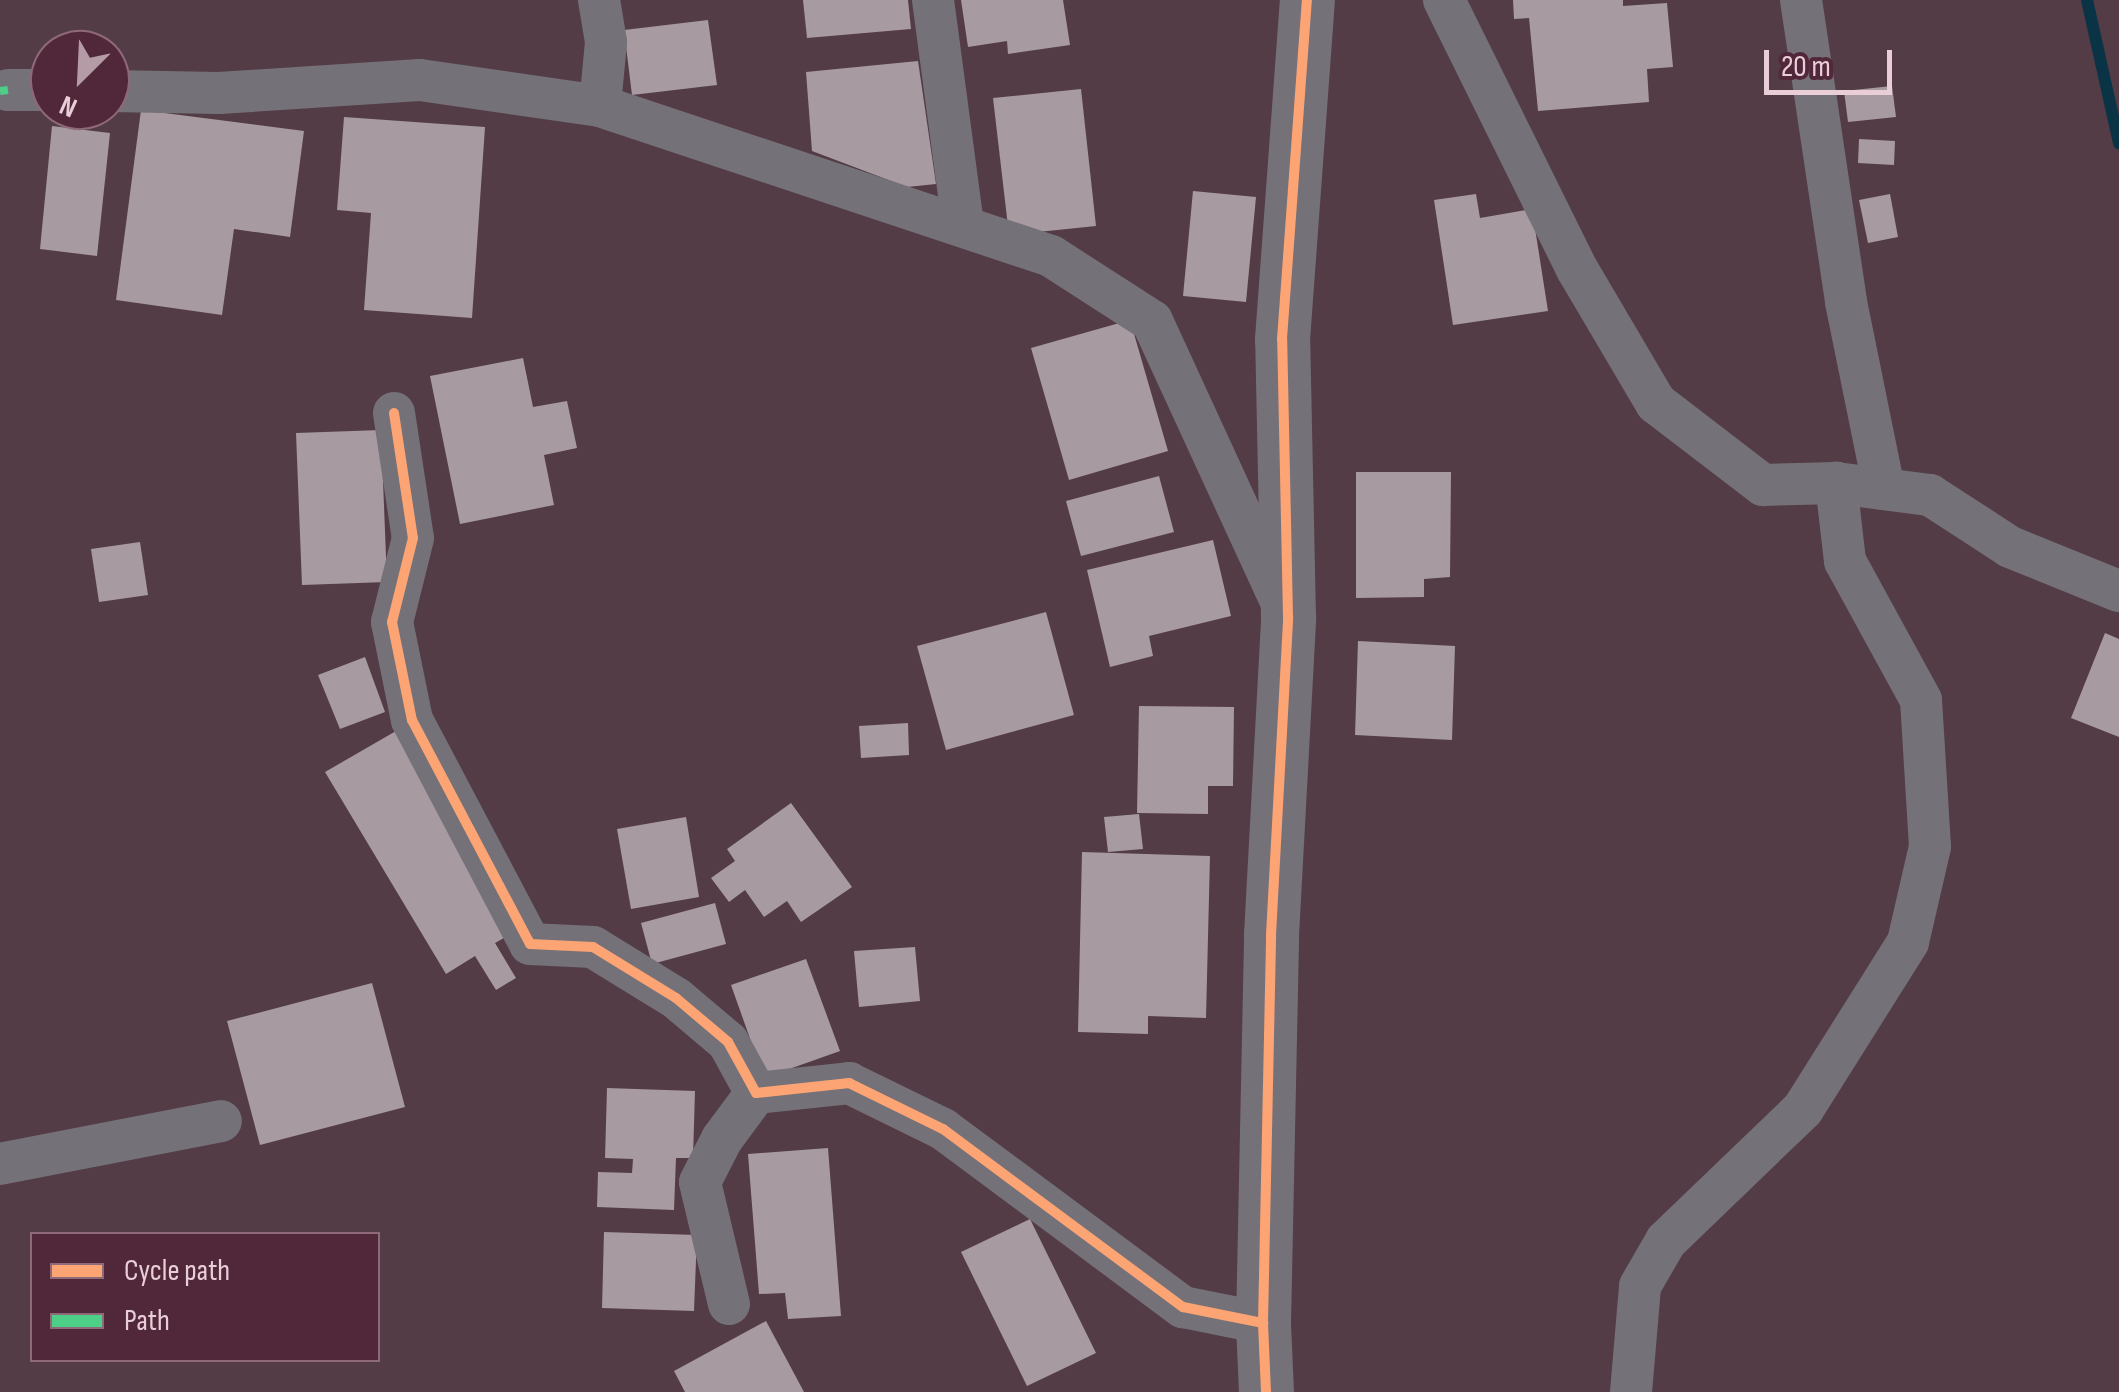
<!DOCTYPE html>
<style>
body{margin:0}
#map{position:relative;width:2119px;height:1392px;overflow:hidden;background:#533c46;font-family:"Sofia Sans Condensed",sans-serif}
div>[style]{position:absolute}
.stream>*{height:12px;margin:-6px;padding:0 6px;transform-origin:6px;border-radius:6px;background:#0b3346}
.building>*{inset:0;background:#a89aa1}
.minor>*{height:42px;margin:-21px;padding:0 21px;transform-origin:21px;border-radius:21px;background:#757178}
.tertiary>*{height:55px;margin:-27.5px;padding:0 27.5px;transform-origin:27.5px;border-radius:27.5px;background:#757178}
.quiet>*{height:8px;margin-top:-4px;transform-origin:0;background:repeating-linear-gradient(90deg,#4dcf88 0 15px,transparent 0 23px)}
.cycleway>*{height:10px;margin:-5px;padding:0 5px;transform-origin:5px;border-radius:5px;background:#fda474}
span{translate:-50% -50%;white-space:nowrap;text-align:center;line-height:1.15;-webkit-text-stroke:10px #51283a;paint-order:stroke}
.legend{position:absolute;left:30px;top:1232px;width:350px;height:130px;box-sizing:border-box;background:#51283a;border:2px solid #8e6a79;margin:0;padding:12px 18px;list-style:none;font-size:30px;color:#e9ced8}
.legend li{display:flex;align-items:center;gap:20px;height:50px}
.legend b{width:50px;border:2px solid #8e6a79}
.north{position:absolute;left:30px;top:30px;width:100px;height:100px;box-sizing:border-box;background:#51283a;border:2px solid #8e6a79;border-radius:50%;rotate:204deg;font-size:28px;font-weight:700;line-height:40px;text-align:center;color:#e9ced8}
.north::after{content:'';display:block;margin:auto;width:35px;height:45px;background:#b49ba5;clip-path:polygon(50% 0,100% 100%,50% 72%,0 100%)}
.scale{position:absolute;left:1764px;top:50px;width:128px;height:45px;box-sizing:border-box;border:5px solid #e9ced8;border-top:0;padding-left:12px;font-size:30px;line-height:35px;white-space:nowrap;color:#e9ced8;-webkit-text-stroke:8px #51283a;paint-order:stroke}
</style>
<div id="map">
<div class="stream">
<div style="left:2087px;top:0;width:147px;rotate:77.4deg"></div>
</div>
<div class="building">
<div style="clip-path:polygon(803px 0,908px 0,911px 29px,807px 38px)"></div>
<div style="clip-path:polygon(961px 0,1063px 0,1070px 45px,1008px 54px,1007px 41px,968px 47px)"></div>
<div style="clip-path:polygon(1513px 0,1623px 0,1623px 6px,1667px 3px,1673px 67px,1647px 69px,1649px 102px,1538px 111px,1529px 18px,1514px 19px)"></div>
<div style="clip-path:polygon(708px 20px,717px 85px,632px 95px,624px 30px)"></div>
<div style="clip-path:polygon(918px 61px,936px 184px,907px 187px,812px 151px,806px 72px)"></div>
<div style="clip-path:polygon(1892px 86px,1896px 117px,1848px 122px,1844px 91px)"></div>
<div style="clip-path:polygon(1081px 89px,1096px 226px,1009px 235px,993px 98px)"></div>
<div style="clip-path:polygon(141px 110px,304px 131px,290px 237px,234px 229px,222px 315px,116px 300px)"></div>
<div style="clip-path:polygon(344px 117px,485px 127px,472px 318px,364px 310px,371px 213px,337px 210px)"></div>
<div style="clip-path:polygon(52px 126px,110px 133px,97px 256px,40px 249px)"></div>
<div style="clip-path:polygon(1859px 139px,1895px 141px,1894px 165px,1858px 163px)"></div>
<div style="clip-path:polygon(1193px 191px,1256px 197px,1246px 302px,1183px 296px)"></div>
<div style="clip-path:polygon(1476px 194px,1480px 218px,1532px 209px,1548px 311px,1453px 325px,1434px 200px)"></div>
<div style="clip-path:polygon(1890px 194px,1898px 237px,1868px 243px,1859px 200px)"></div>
<div style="clip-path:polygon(1130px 320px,1168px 451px,1069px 480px,1031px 348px)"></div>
<div style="clip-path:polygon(523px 358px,533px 407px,567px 401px,577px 448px,544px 455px,554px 505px,460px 524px,430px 376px)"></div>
<div style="clip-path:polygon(381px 430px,387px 582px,302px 585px,296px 433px)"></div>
<div style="clip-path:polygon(1356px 472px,1451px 472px,1450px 577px,1424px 579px,1424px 597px,1356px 598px)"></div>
<div style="clip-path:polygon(1159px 476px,1174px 532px,1081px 556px,1066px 501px)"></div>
<div style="clip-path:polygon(1213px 540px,1231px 616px,1149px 636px,1153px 656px,1110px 667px,1087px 570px)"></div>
<div style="clip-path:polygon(140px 542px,148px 595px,99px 602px,91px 549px)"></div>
<div style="clip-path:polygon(1046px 612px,1074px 715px,946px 750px,917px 646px)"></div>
<div style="clip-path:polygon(2105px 633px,2119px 639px,2119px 737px,2071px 718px)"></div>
<div style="clip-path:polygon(1358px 641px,1455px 646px,1452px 740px,1355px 735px)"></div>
<div style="clip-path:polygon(365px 657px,385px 712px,340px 729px,318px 675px)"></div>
<div style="clip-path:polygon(1139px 706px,1234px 707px,1233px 786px,1208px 786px,1208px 814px,1137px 813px)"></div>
<div style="clip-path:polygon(908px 723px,909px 755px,861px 758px,859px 726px)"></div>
<div style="clip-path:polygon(396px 731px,516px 931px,495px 943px,516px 978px,496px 990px,475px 956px,446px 974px,325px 772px)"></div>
<div style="clip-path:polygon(791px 803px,852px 887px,801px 922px,787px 901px,764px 917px,745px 890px,729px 902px,711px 878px,735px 861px,727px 849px)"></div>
<div style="clip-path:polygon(1139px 814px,1143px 849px,1108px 852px,1104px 817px)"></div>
<div style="clip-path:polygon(686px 817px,699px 897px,631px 909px,617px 829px)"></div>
<div style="clip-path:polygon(1082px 852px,1210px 856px,1206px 1018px,1148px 1016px,1148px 1034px,1078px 1032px)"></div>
<div style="clip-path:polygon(715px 903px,726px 944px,652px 964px,641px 923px)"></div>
<div style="clip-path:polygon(915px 947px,920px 1001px,859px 1007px,854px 951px)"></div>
<div style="clip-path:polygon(806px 959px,840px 1051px,764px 1078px,731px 985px)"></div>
<div style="clip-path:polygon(372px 983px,405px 1107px,260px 1145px,227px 1021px)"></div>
<div style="clip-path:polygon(607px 1088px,695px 1091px,693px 1158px,676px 1158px,674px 1210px,597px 1207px,598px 1172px,632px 1173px,633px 1159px,605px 1158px)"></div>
<div style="clip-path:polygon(828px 1148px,841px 1316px,788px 1319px,785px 1293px,759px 1294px,748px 1154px)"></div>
<div style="clip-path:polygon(1030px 1219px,1096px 1353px,1027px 1386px,961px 1252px)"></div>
<div style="clip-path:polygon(604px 1232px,697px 1235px,694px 1311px,602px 1308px)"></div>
<div style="clip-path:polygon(766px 1321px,804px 1392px,685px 1392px,674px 1371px)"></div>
</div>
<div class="minor">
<div style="left:599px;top:0;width:43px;rotate:80.5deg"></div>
<div style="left:606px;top:42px;width:64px;rotate:95.4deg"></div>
<div style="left:600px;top:106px;width:475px;rotate:18.4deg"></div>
<div style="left:1051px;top:256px;width:120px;rotate:32.8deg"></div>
<div style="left:1152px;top:321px;width:316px;rotate:65.3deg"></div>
<div style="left:933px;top:0;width:227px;rotate:82.4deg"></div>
<div style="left:1444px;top:0;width:300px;rotate:63.7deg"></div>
<div style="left:1577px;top:269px;width:156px;rotate:59.5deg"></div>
<div style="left:1656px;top:403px;width:135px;rotate:37.5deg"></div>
<div style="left:1763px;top:485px;width:73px;rotate:-1.6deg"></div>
<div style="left:1836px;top:483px;width:95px;rotate:7.3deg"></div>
<div style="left:1930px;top:495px;width:95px;rotate:33deg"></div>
<div style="left:2010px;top:547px;width:118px;rotate:22deg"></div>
<div style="left:1801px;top:0;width:305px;rotate:81.5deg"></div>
<div style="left:1846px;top:302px;width:191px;rotate:78.5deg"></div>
<div style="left:8px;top:90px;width:42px"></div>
<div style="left:110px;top:91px;width:109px;rotate:1.1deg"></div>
<div style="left:219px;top:93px;width:201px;rotate:-3.7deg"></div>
<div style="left:420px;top:80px;width:182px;rotate:8.2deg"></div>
<div style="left:394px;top:413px;width:126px;rotate:81.4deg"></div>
<div style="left:413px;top:538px;width:87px;rotate:104deg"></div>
<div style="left:392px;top:622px;width:100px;rotate:78.5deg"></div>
<div style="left:412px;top:720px;width:253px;rotate:62.2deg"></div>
<div style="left:530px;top:944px;width:63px;rotate:2.7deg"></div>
<div style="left:593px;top:947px;width:97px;rotate:31.6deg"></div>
<div style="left:676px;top:998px;width:68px;rotate:40.2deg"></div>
<div style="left:728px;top:1042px;width:58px;rotate:61.2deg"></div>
<div style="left:756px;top:1093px;width:94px;rotate:-6.1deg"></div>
<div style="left:849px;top:1083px;width:105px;rotate:26.1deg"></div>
<div style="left:943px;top:1129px;width:299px;rotate:36.6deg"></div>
<div style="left:1183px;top:1307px;width:82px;rotate:11.3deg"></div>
<div style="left:0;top:1164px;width:225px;rotate:-11deg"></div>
<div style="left:729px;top:1304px;width:125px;rotate:-103.4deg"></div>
<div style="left:700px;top:1182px;width:48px;rotate:-62.9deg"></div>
<div style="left:722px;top:1139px;width:57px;rotate:-53.5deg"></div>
<div style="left:1631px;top:1392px;width:106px;rotate:-85.1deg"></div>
<div style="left:1640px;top:1286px;width:52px;rotate:-60deg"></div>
<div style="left:1666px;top:1241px;width:190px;rotate:-43.9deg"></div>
<div style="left:1803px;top:1109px;width:197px;rotate:-57.8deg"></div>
<div style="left:1908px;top:942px;width:98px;rotate:-77deg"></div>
<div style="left:1930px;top:847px;width:147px;rotate:-93.5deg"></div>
<div style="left:1921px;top:700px;width:158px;rotate:-118.7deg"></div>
<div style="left:1845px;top:561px;width:79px;rotate:-96.6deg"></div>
</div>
<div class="tertiary">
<div style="left:1266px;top:1392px;width:69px;rotate:-92.5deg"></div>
<div style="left:1263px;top:1323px;width:388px;rotate:-88.8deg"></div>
<div style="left:1271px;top:935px;width:318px;rotate:-86.9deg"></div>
<div style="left:1288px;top:617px;width:278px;rotate:-91.2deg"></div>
<div style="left:1282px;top:339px;width:340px;rotate:-85.8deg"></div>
</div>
<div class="quiet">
<div style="left:0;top:91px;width:8px;rotate:-7deg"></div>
</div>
<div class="cycleway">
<div style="left:394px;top:413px;width:126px;rotate:81.4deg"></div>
<div style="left:413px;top:538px;width:87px;rotate:104deg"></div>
<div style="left:392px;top:622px;width:100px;rotate:78.5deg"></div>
<div style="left:412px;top:720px;width:253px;rotate:62.2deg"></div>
<div style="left:530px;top:944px;width:63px;rotate:2.7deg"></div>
<div style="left:593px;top:947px;width:97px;rotate:31.6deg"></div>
<div style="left:676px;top:998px;width:68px;rotate:40.2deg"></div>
<div style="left:728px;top:1042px;width:58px;rotate:61.2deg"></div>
<div style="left:756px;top:1093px;width:94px;rotate:-6.1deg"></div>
<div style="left:849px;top:1083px;width:105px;rotate:26.1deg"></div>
<div style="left:943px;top:1129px;width:299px;rotate:36.6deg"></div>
<div style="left:1183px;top:1307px;width:82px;rotate:11.3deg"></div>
<div style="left:1266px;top:1392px;width:69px;rotate:-92.5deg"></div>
<div style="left:1263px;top:1323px;width:388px;rotate:-88.8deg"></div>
<div style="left:1271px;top:935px;width:318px;rotate:-86.9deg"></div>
<div style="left:1288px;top:617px;width:278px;rotate:-91.2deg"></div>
<div style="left:1282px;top:339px;width:340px;rotate:-85.8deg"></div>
</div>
<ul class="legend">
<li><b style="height:12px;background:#fda474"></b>Cycle path</li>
<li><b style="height:12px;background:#4dcf88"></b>Path</li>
</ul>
<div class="north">N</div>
<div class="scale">20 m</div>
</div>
